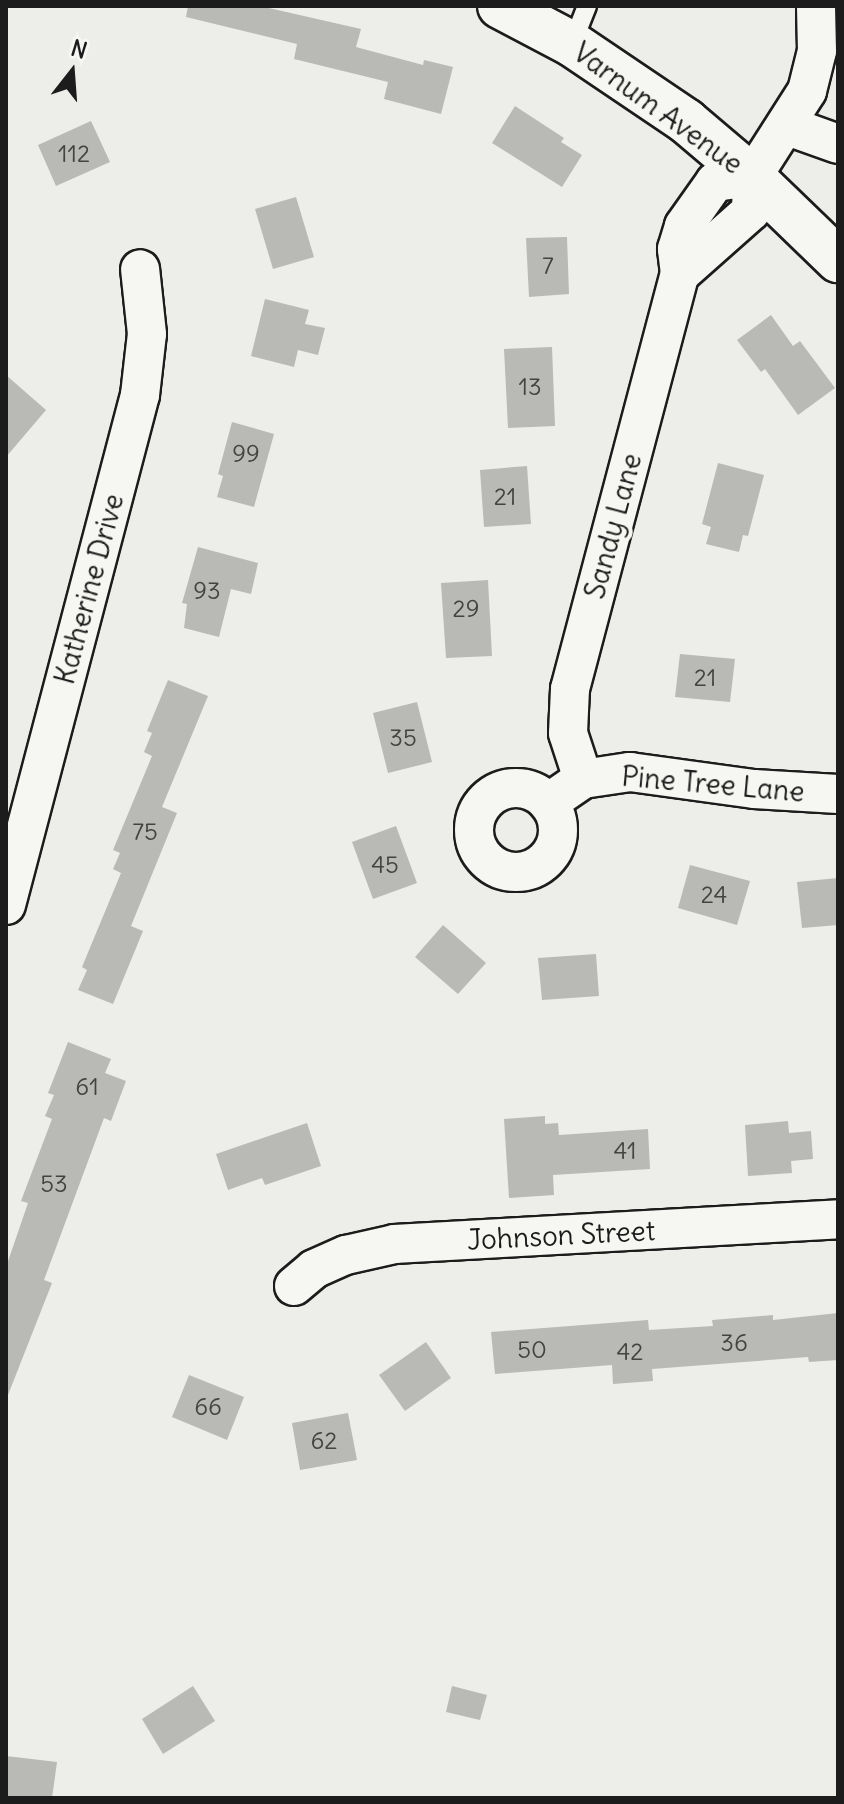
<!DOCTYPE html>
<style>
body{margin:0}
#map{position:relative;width:844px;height:1804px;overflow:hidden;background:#edede9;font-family:Delius,sans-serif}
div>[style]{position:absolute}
.building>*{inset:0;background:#b9b9b6}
.roads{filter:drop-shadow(2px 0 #1c1c1c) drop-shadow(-2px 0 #1c1c1c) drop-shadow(0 2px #1c1c1c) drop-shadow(0 -2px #1c1c1c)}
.lane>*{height:18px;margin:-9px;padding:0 9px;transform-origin:9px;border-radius:9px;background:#f6f6f2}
.street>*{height:38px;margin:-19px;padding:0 19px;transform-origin:19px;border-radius:19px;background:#f6f6f2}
.street>.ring{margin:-19px;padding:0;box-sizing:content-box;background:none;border:38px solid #f6f6f2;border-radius:50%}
.secondary>*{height:44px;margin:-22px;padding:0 22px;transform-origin:22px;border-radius:22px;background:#f6f6f2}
span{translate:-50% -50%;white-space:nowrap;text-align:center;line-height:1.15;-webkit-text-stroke:8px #f6f6f2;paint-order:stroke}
.number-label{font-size:24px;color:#434342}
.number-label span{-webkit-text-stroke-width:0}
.street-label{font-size:28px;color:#1c1c1c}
.frame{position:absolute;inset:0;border:8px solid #1c1c1c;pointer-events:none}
.north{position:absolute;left:32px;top:32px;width:80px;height:80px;-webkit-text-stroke:6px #f6f6f2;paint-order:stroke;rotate:17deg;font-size:22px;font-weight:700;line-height:32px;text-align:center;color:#1c1c1c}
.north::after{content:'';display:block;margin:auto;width:28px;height:36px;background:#1c1c1c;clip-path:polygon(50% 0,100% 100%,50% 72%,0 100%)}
</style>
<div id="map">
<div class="building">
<div style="clip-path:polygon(188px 6px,260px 6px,361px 29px,356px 47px,423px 65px,424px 60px,453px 67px,441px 114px,384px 99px,388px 82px,294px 59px,297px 44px,186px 17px)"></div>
<div style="clip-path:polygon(515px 106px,564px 138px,561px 142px,582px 155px,562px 187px,492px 143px)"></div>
<div style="clip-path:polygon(91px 121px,110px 162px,56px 186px,38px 145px)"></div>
<div style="clip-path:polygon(296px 197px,314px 257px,273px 269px,255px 209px)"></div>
<div style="clip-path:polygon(567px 237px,569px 294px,529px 297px,526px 238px)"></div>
<div style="clip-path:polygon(265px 299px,309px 310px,305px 324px,325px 328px,318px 355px,298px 350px,294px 367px,251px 356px)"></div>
<div style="clip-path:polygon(771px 315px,793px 346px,800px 341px,835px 388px,798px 415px,765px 369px,761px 372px,737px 340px)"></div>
<div style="clip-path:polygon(552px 347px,555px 426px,508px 428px,504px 349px)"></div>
<div style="clip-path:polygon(6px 375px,46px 410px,6px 457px)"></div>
<div style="clip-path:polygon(232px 422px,274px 434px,254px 507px,217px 497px,223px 476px,218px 474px)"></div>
<div style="clip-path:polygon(718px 463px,764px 475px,748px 536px,743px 535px,739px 552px,706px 544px,711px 527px,702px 524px)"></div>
<div style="clip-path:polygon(527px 466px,531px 524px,484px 527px,480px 470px)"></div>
<div style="clip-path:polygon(198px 547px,258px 563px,251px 594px,231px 589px,219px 637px,184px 628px,187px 604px,182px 603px)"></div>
<div style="clip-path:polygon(488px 580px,492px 656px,446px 658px,441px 583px)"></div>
<div style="clip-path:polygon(680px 654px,735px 659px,730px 702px,675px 697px)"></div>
<div style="clip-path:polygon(168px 680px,208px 696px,162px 807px,177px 813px,131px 926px,143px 931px,113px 1004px,78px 990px,87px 970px,82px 967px,121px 873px,113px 869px,120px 853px,113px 850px,152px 756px,144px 752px,152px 733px,147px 731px)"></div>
<div style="clip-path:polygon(417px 702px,432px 762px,388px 773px,373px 713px)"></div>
<div style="clip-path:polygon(396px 826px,417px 883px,373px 899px,352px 842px)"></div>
<div style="clip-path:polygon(690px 865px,750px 881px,737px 925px,678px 908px)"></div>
<div style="clip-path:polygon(838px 878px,838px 925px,802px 928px,797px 882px)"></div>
<div style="clip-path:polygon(443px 925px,486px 963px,458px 994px,415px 957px)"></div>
<div style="clip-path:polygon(596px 954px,599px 996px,542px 1000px,538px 958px)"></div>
<div style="clip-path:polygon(68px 1042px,111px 1059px,105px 1073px,126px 1081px,111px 1121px,104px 1118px,44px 1280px,52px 1283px,8px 1395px,6px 1267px,28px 1203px,21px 1201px,52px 1119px,45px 1116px,54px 1095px,48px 1093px)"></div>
<div style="clip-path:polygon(545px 1116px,545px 1124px,558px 1123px,559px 1135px,648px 1129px,650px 1169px,553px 1175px,554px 1195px,509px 1198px,504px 1119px)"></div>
<div style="clip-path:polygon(788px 1121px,789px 1133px,811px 1131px,813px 1159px,791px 1161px,792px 1173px,748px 1176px,745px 1125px)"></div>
<div style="clip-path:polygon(307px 1123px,321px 1166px,265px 1185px,262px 1178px,228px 1190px,216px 1154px)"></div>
<div style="clip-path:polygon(838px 1313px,838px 1360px,809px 1362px,808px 1357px,652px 1369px,653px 1381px,613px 1384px,612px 1365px,495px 1374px,491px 1332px,648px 1320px,649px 1330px,713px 1326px,712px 1320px,773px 1315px,773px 1320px)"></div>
<div style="clip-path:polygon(426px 1342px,451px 1378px,405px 1411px,379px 1375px)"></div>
<div style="clip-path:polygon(189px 1375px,244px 1397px,227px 1440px,172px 1417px)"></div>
<div style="clip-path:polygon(348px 1413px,357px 1460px,300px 1470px,292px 1423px)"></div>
<div style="clip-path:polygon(193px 1686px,215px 1721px,163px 1754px,142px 1719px)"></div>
<div style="clip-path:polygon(452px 1686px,487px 1695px,480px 1720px,446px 1712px)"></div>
<div style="clip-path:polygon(6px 1756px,57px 1762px,52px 1798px,6px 1798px)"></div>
</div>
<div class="roads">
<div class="lane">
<div style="left:572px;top:44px;width:41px;rotate:-68.5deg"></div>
</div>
<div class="street">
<div style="left:788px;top:126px;width:53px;rotate:19.8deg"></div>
<div style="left:752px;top:177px;width:102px;rotate:-57.4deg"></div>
<div style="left:807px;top:91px;width:41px;rotate:-76deg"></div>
<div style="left:817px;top:51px;width:45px;rotate:-91.3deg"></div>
<div style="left:680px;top:274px;width:95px;rotate:-41.6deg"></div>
<div style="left:751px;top:211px;width:34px;rotate:-88deg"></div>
<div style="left:583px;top:779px;width:48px;rotate:-108.1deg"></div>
<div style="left:568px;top:733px;width:44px;rotate:-87.4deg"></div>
<div style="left:570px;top:689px;width:429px;rotate:-75.2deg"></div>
<div style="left:680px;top:274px;width:25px;rotate:-97deg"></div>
<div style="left:677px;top:249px;width:24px;rotate:-73deg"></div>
<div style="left:684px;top:226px;width:54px;rotate:-54.8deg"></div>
<div style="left:715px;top:182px;width:37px;rotate:-8deg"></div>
<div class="ring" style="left:474px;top:788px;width:46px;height:46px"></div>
<div style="left:548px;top:803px;width:42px;rotate:-34.4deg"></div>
<div style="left:583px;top:779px;width:48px;rotate:-8.5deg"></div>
<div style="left:630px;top:772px;width:125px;rotate:7.8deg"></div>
<div style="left:754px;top:789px;width:84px;rotate:3.4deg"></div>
<div style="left:6px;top:905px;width:527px;rotate:-75.28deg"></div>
<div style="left:140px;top:395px;width:61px;rotate:-83.5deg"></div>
<div style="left:147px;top:334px;width:65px;rotate:-96.1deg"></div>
<div style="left:294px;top:1286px;width:26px;rotate:-40deg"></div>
<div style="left:314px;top:1269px;width:35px;rotate:-24deg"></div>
<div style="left:346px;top:1255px;width:50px;rotate:-12.7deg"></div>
<div style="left:395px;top:1244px;width:444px;rotate:-3.2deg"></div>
</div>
<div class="secondary">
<div style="left:500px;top:6px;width:81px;rotate:27.8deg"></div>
<div style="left:572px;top:44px;width:138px;rotate:34deg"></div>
<div style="left:686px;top:121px;width:87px;rotate:40.3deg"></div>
<div style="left:752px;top:177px;width:120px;rotate:44deg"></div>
</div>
</div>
<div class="number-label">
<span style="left:74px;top:154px">112</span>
<span style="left:548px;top:266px">7</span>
<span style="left:530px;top:387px">13</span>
<span style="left:246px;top:454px">99</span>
<span style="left:505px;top:497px">21</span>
<span style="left:207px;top:591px">93</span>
<span style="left:466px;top:609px">29</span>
<span style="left:705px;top:678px">21</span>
<span style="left:403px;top:738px">35</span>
<span style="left:145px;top:832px">75</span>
<span style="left:385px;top:865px">45</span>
<span style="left:714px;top:895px">24</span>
<span style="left:87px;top:1087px">61</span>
<span style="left:625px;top:1151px">41</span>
<span style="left:54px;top:1184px">53</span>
<span style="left:734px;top:1343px">36</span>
<span style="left:532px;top:1350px">50</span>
<span style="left:630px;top:1352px">42</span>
<span style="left:208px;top:1407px">66</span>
<span style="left:324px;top:1441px">62</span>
</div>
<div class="street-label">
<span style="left:658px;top:108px;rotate:36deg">Varnum Avenue</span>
<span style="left:613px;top:526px;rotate:-75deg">Sandy Lane</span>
<span style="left:89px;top:589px;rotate:-75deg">Katherine Drive</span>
<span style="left:713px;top:784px;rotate:5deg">Pine Tree Lane</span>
<span style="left:561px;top:1235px;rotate:-3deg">Johnson Street</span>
</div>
<div class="frame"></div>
<div class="north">N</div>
</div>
